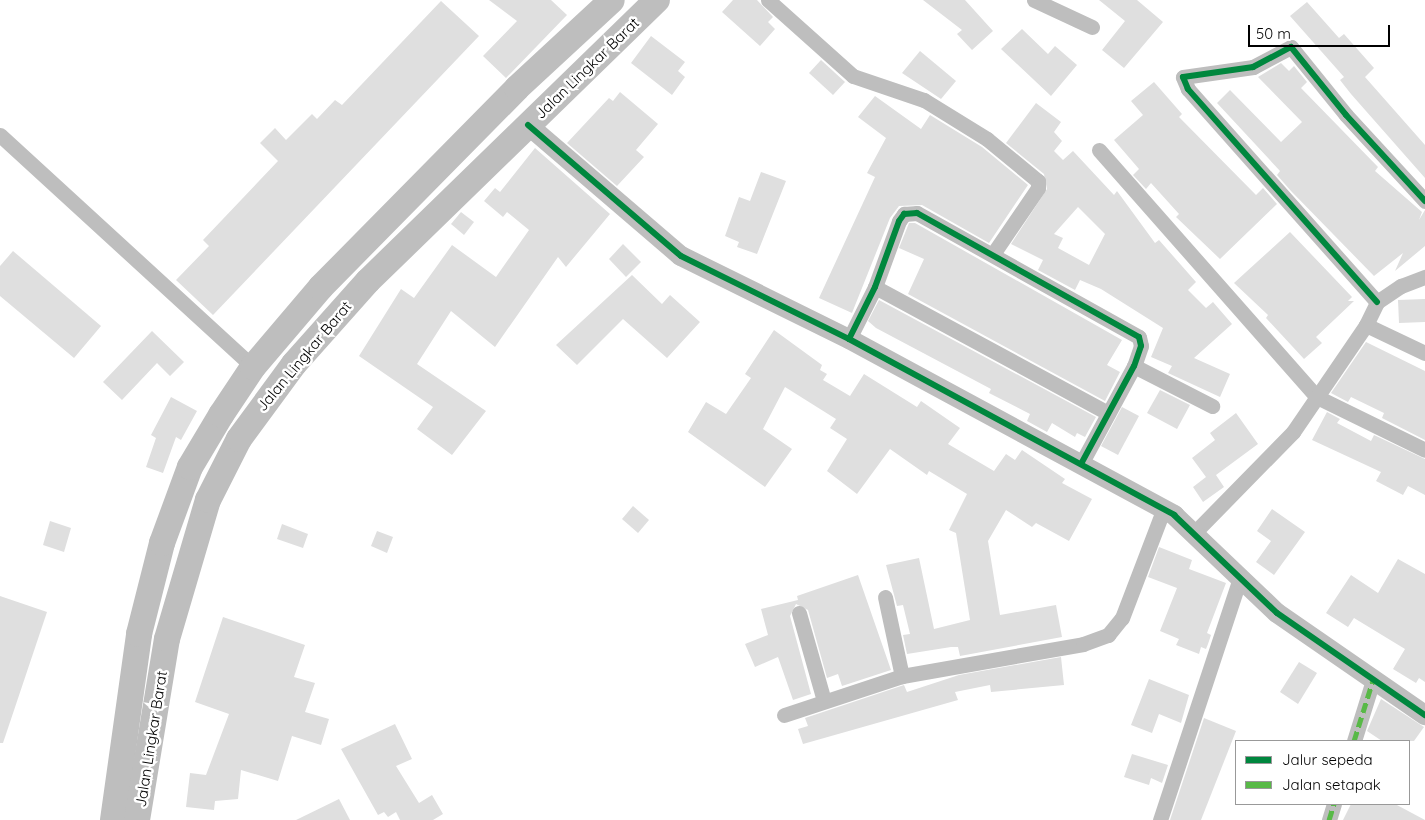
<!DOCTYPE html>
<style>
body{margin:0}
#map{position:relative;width:1425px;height:820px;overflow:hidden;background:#fff;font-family:Quicksand,sans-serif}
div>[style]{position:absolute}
.building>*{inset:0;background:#dfdfdf}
.minor>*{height:15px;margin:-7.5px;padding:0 7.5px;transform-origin:7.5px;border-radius:7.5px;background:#bebebe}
.tertiary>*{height:20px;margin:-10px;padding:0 10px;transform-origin:10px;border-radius:10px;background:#bebebe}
.trunk>*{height:26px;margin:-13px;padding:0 13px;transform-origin:13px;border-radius:13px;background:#bebebe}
.quiet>*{height:5px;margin-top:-2.5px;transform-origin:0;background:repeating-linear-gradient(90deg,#58b947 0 10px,transparent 0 15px)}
.cycleway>*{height:6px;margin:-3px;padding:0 3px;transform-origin:3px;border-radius:3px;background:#00873e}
span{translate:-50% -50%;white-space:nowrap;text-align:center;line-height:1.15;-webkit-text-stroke:5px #fff;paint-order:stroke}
.street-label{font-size:15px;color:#000}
.legend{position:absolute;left:1235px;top:740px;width:175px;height:65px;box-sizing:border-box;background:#fff;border:1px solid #999;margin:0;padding:6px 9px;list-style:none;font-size:15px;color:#000}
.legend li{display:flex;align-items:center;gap:10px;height:25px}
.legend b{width:25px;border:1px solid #999}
.scale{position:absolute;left:1248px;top:25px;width:142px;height:22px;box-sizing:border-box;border:2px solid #000;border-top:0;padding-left:6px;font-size:15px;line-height:18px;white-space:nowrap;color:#000;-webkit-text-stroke:4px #fff;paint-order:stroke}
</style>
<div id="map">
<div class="building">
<div style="clip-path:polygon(489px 0,551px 0,567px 15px,506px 78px,483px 56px,517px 21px)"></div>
<div style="clip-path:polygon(733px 0,757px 0,773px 17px,768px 22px,775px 29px,760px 46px,722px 12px)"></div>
<div style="clip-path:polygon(923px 0,965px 0,993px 31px,972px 50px,957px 34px,962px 30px)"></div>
<div style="clip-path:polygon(1099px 0,1137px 0,1163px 22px,1124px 68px,1102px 50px,1125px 21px)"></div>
<div style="clip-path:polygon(441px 1px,479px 36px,213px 315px,176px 280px,209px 246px,203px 240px,278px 161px,260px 143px,275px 128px,286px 140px,312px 114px,317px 119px,335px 100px,342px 105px)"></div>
<div style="clip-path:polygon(1307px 2px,1339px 38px,1344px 34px,1374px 68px,1365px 77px,1425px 145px,1425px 178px,1351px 94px,1340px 80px,1344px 77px,1290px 16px)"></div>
<div style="clip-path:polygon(1022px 29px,1048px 54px,1055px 46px,1077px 65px,1051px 96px,1001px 49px)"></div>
<div style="clip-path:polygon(651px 36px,685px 62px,678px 71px,685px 77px,672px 95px,631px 63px)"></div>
<div style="clip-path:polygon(920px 51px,956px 81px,941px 99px,902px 73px)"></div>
<div style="clip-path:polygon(821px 60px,845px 82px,833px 95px,809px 73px)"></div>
<div style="clip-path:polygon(1281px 63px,1289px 71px,1294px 66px,1298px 71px,1307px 82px,1301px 88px,1378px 167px,1375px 171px,1422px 212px,1419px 220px,1425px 210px,1425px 246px,1395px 271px,1403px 253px,1374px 276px,1291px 191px,1277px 175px,1280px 171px,1217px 103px,1230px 90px,1281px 142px,1302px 122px,1258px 77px)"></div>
<div style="clip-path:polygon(1154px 82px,1182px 114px,1179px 117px,1256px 195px,1263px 188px,1277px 204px,1220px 259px,1176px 217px,1179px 214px,1151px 183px,1146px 189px,1133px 175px,1139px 169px,1114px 140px,1143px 115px,1131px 101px)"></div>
<div style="clip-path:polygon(620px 92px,658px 124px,636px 150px,644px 157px,617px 186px,567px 143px,609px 98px,613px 101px)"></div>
<div style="clip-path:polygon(875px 96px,921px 129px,930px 115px,982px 147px,1028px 185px,989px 243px,922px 205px,899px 206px,890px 218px,852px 313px,819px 298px,875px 177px,867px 173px,886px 138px,858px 117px)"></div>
<div style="clip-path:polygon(evenodd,1036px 103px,1061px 122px,1054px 132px,1062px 141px,1054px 151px,1063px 160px,1073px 151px,1114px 195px,1117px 191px,1155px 243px,1159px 240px,1196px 282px,1188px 290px,1206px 308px,1213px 302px,1232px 324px,1194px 358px,1230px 374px,1220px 397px,1168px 373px,1172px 366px,1151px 357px,1163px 328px,1101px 289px,1080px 280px,1075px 290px,1038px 270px,1043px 260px,1011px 244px,1047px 189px,1044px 174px,1006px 143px,1036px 103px,1078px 207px,1105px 234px,1089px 265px,1058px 248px,1063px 238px,1054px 234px,1078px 207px)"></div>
<div style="clip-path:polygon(535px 148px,610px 214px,566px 267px,558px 257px,495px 347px,451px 311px,417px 364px,486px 411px,452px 455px,417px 429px,433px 407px,359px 356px,401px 289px,414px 298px,452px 245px,496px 277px,529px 230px,507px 212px,503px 217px,484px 201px,495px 188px,500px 192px)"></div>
<div style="clip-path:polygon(761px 172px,786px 181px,757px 254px,737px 247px,739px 242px,725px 236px,739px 197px,750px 201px)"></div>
<div style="clip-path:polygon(461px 212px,474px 222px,464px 235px,451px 224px)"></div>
<div style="clip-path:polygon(909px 223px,915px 223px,1122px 340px,1107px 365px,1120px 372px,1105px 401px,908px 294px,924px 259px,899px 248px)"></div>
<div style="clip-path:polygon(1290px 232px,1352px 297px,1348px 301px,1354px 301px,1316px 337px,1322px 343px,1304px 359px,1266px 318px,1268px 315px,1234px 283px)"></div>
<div style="clip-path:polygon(623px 244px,641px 262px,626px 277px,609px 259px)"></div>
<div style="clip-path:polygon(13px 251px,101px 326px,74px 358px,0 296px,0 266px)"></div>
<div style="clip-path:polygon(632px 275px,662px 304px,670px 295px,700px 322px,667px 358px,623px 319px,577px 365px,556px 345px)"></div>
<div style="clip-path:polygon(1425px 299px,1425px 322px,1399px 323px,1398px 300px)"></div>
<div style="clip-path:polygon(879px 300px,1096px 417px,1085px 437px,1077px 433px,1075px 437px,1052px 423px,1047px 432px,1027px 421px,1030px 414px,989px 393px,991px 389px,876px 328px,868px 321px)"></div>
<div style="clip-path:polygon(774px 330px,822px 365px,820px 370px,827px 374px,823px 380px,850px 396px,864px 374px,917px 407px,921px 401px,960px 428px,948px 444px,994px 471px,1006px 454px,1015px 460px,1022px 450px,1065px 479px,1062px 483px,1092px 499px,1069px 541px,1036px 523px,1032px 527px,1006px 510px,988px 541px,1000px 615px,1056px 605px,1062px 637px,960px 656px,958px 647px,951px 647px,907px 654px,903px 635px,910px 634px,903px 605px,897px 606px,886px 565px,919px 558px,934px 629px,970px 620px,956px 533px,949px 530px,967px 494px,929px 471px,927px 475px,890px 449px,857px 494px,827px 471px,847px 439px,830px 428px,836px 419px,785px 387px,763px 429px,792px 449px,765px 487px,688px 432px,706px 402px,726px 414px,751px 378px,745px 374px)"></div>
<div style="clip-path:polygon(152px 331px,184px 362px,170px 376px,157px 363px,122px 400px,103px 382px)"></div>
<div style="clip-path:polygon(1366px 342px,1425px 371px,1425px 440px,1382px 418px,1384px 413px,1351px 397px,1348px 402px,1331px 393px)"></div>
<div style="clip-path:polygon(1160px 390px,1190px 405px,1177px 429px,1147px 413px)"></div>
<div style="clip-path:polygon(171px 397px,197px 411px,181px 440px,176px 437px,163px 473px,146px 467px,156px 438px,151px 435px)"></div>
<div style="clip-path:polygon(1122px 407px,1139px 416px,1118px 455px,1101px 446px)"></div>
<div style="clip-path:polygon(1327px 412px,1340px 419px,1337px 423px,1371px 441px,1374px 435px,1425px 459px,1425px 495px,1408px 486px,1403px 495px,1376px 481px,1381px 472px,1312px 440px)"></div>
<div style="clip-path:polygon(1236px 413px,1258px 444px,1216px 475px,1224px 487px,1203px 502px,1193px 487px,1206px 477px,1192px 458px,1215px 440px,1210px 433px)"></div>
<div style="clip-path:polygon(633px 506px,649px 520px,638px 533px,622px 519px)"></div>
<div style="clip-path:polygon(1272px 509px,1305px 532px,1274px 575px,1256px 562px,1271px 541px,1257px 531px)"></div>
<div style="clip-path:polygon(50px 521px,71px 528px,64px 552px,43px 545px)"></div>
<div style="clip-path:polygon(282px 524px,308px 534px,303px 548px,277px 539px)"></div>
<div style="clip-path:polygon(377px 531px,393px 537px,387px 553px,371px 546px)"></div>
<div style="clip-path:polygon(1159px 547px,1192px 560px,1189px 569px,1226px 583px,1207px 633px,1211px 635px,1208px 644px,1206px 649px,1201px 647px,1199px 654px,1176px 645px,1179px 639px,1160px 631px,1177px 588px,1148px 577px)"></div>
<div style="clip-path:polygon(1398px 559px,1425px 574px,1425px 682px,1419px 678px,1416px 683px,1393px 669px,1405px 649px,1354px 618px,1348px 627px,1326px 613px,1351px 575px,1378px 593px)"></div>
<div style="clip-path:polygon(858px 575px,891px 670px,842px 686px,838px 674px,827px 678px,808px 610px,796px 604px,790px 616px,811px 694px,793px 700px,778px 657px,755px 667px,745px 644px,768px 635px,761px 609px,798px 600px,797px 596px)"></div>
<div style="clip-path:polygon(0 596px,47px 612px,3px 743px,0 743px)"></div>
<div style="clip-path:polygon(223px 617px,305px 645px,294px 677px,315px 683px,305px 712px,329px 719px,321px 745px,292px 736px,278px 781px,241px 770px,238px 799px,215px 801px,214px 810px,186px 807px,190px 773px,206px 775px,229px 714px,195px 702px)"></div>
<div style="clip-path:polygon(1061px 657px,1064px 685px,991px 692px,990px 685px,955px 692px,958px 700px,803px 744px,798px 729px,808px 726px,805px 718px,904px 685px,907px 692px,959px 675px)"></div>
<div style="clip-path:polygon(1299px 662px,1317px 673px,1298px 704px,1280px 692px)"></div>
<div style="clip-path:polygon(1149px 679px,1189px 695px,1181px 723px,1159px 714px,1152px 733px,1131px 725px)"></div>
<div style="clip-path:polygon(1381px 699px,1424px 727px,1414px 741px,1382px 741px,1367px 731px)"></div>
<div style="clip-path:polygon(1204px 718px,1236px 731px,1201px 820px,1170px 820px)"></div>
<div style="clip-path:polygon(395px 724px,412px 759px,396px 766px,419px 803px,432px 795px,443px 814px,433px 820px,400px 820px,396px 812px,388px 817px,384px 812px,378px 815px,341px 749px)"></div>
<div style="clip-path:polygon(1132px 754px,1168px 765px,1162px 783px,1151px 778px,1149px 785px,1124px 777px)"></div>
<div style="clip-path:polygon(339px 799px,350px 820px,296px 820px)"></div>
<div style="clip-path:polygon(1351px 804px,1395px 804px,1425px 820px,1343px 820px)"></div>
</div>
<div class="minor">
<div style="left:768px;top:0;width:114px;rotate:41.8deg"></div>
<div style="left:853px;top:76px;width:75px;rotate:18.7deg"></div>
<div style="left:924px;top:100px;width:74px;rotate:31.8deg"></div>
<div style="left:987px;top:139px;width:66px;rotate:39.5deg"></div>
<div style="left:1038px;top:181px;width:7px;rotate:90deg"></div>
<div style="left:1038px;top:188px;width:80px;rotate:124.3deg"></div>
<div style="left:1034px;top:0;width:64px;rotate:25deg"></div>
<div style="left:0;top:135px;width:343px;rotate:42.5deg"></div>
<div style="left:1099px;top:150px;width:329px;rotate:48.6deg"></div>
<div style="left:1317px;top:397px;width:120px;rotate:26.1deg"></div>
<div style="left:875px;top:287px;width:265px;rotate:28.4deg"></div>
<div style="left:1377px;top:302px;width:285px;rotate:-131.6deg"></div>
<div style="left:1188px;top:89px;width:13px;rotate:-113deg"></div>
<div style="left:1183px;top:77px;width:71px;rotate:-8.1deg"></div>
<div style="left:1253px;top:67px;width:43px;rotate:-27.8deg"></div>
<div style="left:1291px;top:47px;width:87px;rotate:51deg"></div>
<div style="left:1346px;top:115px;width:117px;rotate:47.4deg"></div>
<div style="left:1366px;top:325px;width:65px;rotate:25.4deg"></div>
<div style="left:849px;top:339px;width:58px;rotate:-63.4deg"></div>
<div style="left:875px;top:287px;width:70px;rotate:-70deg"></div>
<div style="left:899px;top:221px;width:9px;rotate:-54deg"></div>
<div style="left:904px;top:214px;width:13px;rotate:-4deg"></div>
<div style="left:917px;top:213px;width:254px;rotate:29.2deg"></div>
<div style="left:1139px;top:337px;width:9px;rotate:77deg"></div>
<div style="left:1141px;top:346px;width:21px;rotate:109deg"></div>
<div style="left:1134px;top:366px;width:111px;rotate:118.4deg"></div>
<div style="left:1134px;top:366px;width:88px;rotate:27.1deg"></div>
<div style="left:1196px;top:531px;width:139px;rotate:-45.6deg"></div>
<div style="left:1293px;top:432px;width:130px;rotate:-55.7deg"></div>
<div style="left:1366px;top:325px;width:25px;rotate:-64deg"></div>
<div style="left:1377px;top:302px;width:29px;rotate:-34deg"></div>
<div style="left:1401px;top:286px;width:26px;rotate:-21deg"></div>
<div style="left:885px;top:597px;width:81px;rotate:77.9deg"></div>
<div style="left:799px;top:613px;width:91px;rotate:74.1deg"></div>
<div style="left:784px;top:715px;width:124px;rotate:-18.3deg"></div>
<div style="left:902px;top:676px;width:184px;rotate:-10deg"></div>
<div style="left:1083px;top:644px;width:27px;rotate:-20deg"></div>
<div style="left:1108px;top:635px;width:22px;rotate:-51deg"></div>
<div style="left:1122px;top:618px;width:118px;rotate:-69.1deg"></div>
<div style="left:1354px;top:741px;width:64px;rotate:-72.7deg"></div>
<div style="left:1160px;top:820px;width:255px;rotate:-71.7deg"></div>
<div style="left:1329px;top:820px;width:17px;rotate:-73deg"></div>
</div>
<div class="tertiary">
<div style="left:528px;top:125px;width:201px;rotate:40.6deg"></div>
<div style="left:681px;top:256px;width:187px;rotate:26.3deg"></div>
<div style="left:849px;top:339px;width:370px;rotate:28.4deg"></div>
<div style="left:1174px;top:515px;width:142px;rotate:43.6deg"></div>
<div style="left:1277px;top:613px;width:180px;rotate:34.6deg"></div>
</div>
<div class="trunk">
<div style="left:113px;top:820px;width:188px;rotate:-82deg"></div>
<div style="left:139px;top:634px;width:94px;rotate:-75.8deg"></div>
<div style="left:162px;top:543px;width:81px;rotate:-69.8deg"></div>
<div style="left:190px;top:467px;width:61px;rotate:-59.2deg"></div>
<div style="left:221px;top:415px;width:58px;rotate:-56.3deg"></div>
<div style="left:253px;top:367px;width:105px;rotate:-49.6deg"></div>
<div style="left:321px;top:287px;width:279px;rotate:-45.4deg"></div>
<div style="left:517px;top:88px;width:129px;rotate:-42.8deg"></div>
<div style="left:137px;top:820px;width:183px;rotate:-80.6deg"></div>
<div style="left:167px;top:639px;width:145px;rotate:-73.6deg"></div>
<div style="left:208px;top:500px;width:68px;rotate:-63.1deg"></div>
<div style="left:239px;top:439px;width:93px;rotate:-53.7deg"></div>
<div style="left:294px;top:364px;width:111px;rotate:-48.3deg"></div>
<div style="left:368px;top:281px;width:403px;rotate:-44.2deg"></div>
</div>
<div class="quiet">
<div style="left:1354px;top:741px;width:64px;rotate:-72.7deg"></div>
<div style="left:1329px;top:820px;width:17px;rotate:-73deg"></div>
</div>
<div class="cycleway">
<div style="left:528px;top:125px;width:201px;rotate:40.6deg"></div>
<div style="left:681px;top:256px;width:187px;rotate:26.3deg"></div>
<div style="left:849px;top:339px;width:370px;rotate:28.4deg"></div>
<div style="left:1174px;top:515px;width:142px;rotate:43.6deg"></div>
<div style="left:1277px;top:613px;width:180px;rotate:34.6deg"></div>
<div style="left:1377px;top:302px;width:285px;rotate:-131.6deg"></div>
<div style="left:1188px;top:89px;width:13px;rotate:-113deg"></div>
<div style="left:1183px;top:77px;width:71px;rotate:-8.1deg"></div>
<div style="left:1253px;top:67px;width:43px;rotate:-27.8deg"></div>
<div style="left:1291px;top:47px;width:87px;rotate:51deg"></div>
<div style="left:1346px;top:115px;width:117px;rotate:47.4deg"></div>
<div style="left:849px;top:339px;width:58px;rotate:-63.4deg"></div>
<div style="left:875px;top:287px;width:70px;rotate:-70deg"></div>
<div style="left:899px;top:221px;width:9px;rotate:-54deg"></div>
<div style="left:904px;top:214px;width:13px;rotate:-4deg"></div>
<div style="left:917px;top:213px;width:254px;rotate:29.2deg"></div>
<div style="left:1139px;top:337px;width:9px;rotate:77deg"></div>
<div style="left:1141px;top:346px;width:21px;rotate:109deg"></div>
<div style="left:1134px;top:366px;width:111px;rotate:118.4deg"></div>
</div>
<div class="street-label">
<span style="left:587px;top:68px;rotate:-44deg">Jalan Lingkar Barat</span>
<span style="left:304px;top:356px;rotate:-50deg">Jalan Lingkar Barat</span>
<span style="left:151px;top:739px;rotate:-81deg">Jalan Lingkar Barat</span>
</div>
<ul class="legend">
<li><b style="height:6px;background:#00873e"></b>Jalur sepeda</li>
<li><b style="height:6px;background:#58b947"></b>Jalan setapak</li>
</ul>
<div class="scale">50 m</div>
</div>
